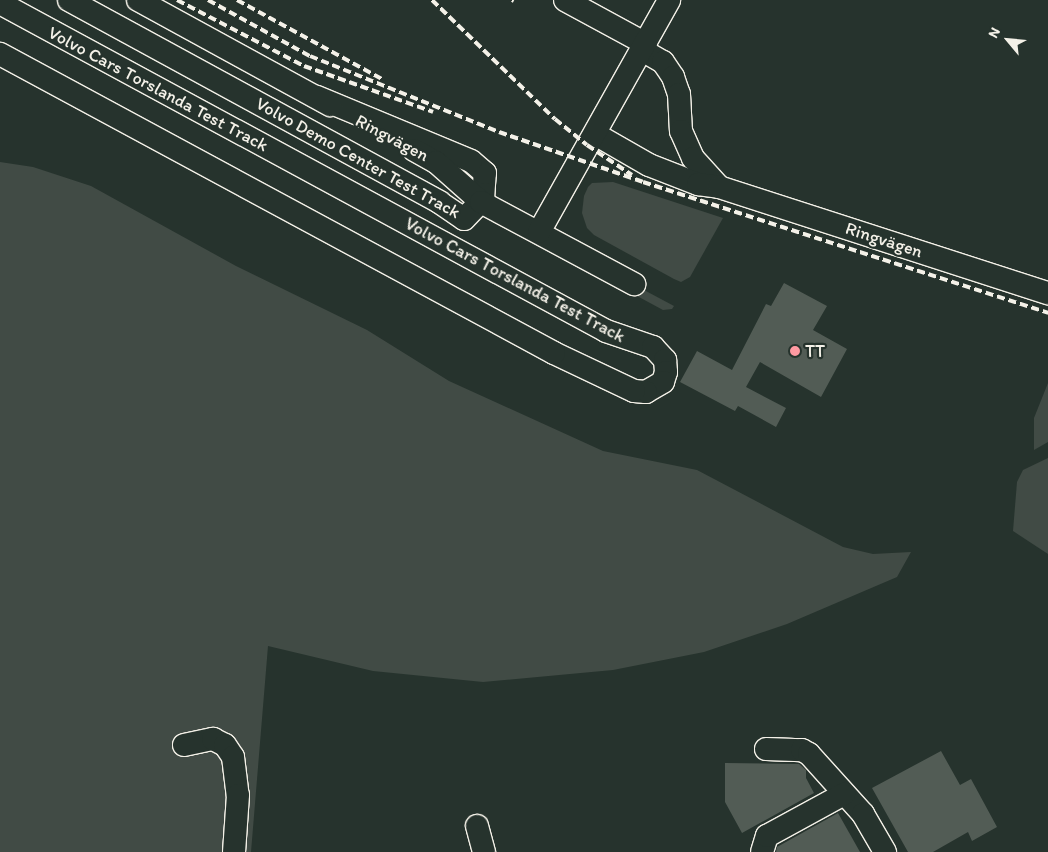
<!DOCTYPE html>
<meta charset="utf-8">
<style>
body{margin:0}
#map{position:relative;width:1048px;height:852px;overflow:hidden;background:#26332d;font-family:Itim,sans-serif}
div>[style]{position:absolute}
.green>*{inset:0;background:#414b45}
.building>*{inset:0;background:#525c55}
.roads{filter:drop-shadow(1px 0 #f4f1e8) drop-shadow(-1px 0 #f4f1e8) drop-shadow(0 1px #f4f1e8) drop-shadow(0 -1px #f4f1e8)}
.minor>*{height:22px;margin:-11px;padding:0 11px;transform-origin:11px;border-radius:11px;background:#26332d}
.rail>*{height:4px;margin-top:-2px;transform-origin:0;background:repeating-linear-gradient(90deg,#f4f1e8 0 8px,transparent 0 12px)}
.dots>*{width:14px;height:14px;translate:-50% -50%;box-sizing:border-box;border:2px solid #26332d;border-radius:50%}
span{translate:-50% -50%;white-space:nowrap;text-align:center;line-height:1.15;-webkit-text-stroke:4.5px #26332d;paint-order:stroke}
.street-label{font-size:18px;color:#f4f1e8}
.poi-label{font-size:18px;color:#f4f1e8}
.left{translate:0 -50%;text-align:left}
.north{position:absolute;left:983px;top:15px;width:50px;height:50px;-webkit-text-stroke:4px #26332d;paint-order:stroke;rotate:298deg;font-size:14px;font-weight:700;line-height:20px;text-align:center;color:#f4f1e8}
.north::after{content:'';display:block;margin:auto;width:18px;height:22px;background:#f4f1e8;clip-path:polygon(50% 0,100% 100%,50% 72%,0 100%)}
</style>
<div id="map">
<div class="green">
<div style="clip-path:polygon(0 162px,33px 167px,91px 186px,236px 266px,367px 330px,449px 381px,603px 451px,697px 470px,843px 547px,873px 554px,911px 552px,897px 577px,787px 624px,704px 652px,613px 670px,483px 682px,373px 671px,268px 646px,251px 852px,0 852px)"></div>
<div style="clip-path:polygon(613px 182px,723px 218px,690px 277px,681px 282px,674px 279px,594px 235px,587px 228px,582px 213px,584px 196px,588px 187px,592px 183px)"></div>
<div style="clip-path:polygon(584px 258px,674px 306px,672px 309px,663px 310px,576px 263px)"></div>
<div style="clip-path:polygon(1048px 383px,1048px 442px,1034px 450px,1034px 418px)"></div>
<div style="clip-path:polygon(1048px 458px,1048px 554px,1013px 531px,1017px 482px,1023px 470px)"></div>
</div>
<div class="building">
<div style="clip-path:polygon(784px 283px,827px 306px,813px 330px,847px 349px,821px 397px,760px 362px,746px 387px,786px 408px,776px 427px,738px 406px,735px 411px,680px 382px,697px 351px,732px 370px,766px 304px,771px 306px)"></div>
<div style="clip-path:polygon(941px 751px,960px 785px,971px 779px,997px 827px,972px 841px,968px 832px,933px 852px,908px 852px,872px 788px)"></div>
<div style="clip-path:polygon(725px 763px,799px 764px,806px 770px,806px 778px,814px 793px,742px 833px,725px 802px)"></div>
<div style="clip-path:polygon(838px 813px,860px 852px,776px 852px,777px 847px)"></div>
</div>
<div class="roads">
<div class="minor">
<div style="left:69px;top:0;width:422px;rotate:28.6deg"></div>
<div style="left:439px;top:202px;width:30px;rotate:34deg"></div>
<div style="left:464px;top:219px;width:28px;rotate:-46deg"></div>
<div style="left:483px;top:199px;width:26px;rotate:-86deg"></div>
<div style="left:485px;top:173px;width:18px;rotate:-139deg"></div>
<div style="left:471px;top:161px;width:167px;rotate:-157.4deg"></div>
<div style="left:138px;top:0;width:219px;rotate:28.7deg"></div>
<div style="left:565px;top:0;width:92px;rotate:28.5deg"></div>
<div style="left:0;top:3px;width:689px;rotate:28.42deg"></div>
<div style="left:606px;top:331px;width:50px;rotate:18.8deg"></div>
<div style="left:653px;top:347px;width:18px;rotate:47deg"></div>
<div style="left:665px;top:360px;width:12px;rotate:85deg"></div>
<div style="left:666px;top:372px;width:10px;rotate:107deg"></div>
<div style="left:663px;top:382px;width:20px;rotate:150deg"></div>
<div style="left:646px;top:392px;width:12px;rotate:-175deg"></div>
<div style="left:634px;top:391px;width:89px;rotate:-154.6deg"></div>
<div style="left:554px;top:353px;width:630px;rotate:-151.64deg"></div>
<div style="left:642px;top:50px;width:24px;rotate:30deg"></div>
<div style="left:663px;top:62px;width:18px;rotate:56deg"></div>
<div style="left:673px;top:77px;width:18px;rotate:71deg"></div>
<div style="left:679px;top:94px;width:37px;rotate:87deg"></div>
<div style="left:681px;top:131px;width:30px;rotate:66deg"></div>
<div style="left:693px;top:158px;width:39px;rotate:48deg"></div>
<div style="left:595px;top:134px;width:62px;rotate:29.9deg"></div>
<div style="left:649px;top:165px;width:53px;rotate:21.2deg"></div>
<div style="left:698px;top:184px;width:21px;rotate:8deg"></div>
<div style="left:719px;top:187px;width:346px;rotate:17.9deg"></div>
<div style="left:414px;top:150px;width:25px;rotate:29deg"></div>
<div style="left:436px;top:162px;width:60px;rotate:41.6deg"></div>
<div style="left:481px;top:202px;width:174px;rotate:28.2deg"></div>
<div style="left:539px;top:232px;width:266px;rotate:-60.7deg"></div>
<div style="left:184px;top:745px;width:30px;rotate:-12deg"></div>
<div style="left:213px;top:739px;width:13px;rotate:27deg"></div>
<div style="left:225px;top:745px;width:14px;rotate:56deg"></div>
<div style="left:233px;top:757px;width:38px;rotate:83deg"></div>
<div style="left:238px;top:795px;width:57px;rotate:94deg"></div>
<div style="left:766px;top:749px;width:36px;rotate:2deg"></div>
<div style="left:802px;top:750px;width:8px;rotate:30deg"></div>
<div style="left:809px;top:754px;width:81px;rotate:48deg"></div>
<div style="left:863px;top:814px;width:44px;rotate:59.9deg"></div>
<div style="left:477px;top:826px;width:27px;rotate:75deg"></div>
<div style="left:762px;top:852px;width:17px;rotate:-73deg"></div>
<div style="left:767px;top:836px;width:88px;rotate:-28.6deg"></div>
</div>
</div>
<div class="rail">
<div style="left:177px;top:0;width:143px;rotate:27.5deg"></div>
<div style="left:304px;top:66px;width:137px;rotate:19.6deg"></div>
<div style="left:208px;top:0;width:116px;rotate:28.8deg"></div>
<div style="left:310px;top:56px;width:204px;rotate:21.9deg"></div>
<div style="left:499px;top:132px;width:152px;rotate:19.1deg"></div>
<div style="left:643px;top:182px;width:426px;rotate:17.9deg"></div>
<div style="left:237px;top:0;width:165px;rotate:28.6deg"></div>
<div style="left:432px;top:0;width:171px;rotate:44.1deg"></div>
<div style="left:555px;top:119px;width:41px;rotate:39.1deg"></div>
<div style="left:587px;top:145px;width:54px;rotate:33.7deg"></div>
<div style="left:512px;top:0;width:2px;rotate:27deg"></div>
</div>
<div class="dots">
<div style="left:795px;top:351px;background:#ff9aa2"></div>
</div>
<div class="street-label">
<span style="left:158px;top:89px;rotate:28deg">Volvo Cars Torslanda Test Track</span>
<span style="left:392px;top:138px;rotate:28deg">Ringvägen</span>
<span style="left:358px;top:158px;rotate:29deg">Volvo Demo Center Test Track</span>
<span style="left:884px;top:240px;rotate:18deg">Ringvägen</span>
<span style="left:515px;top:280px;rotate:28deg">Volvo Cars Torslanda Test Track</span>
</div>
<div class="poi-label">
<span class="left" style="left:805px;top:351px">TT</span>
</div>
<div class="north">N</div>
</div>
